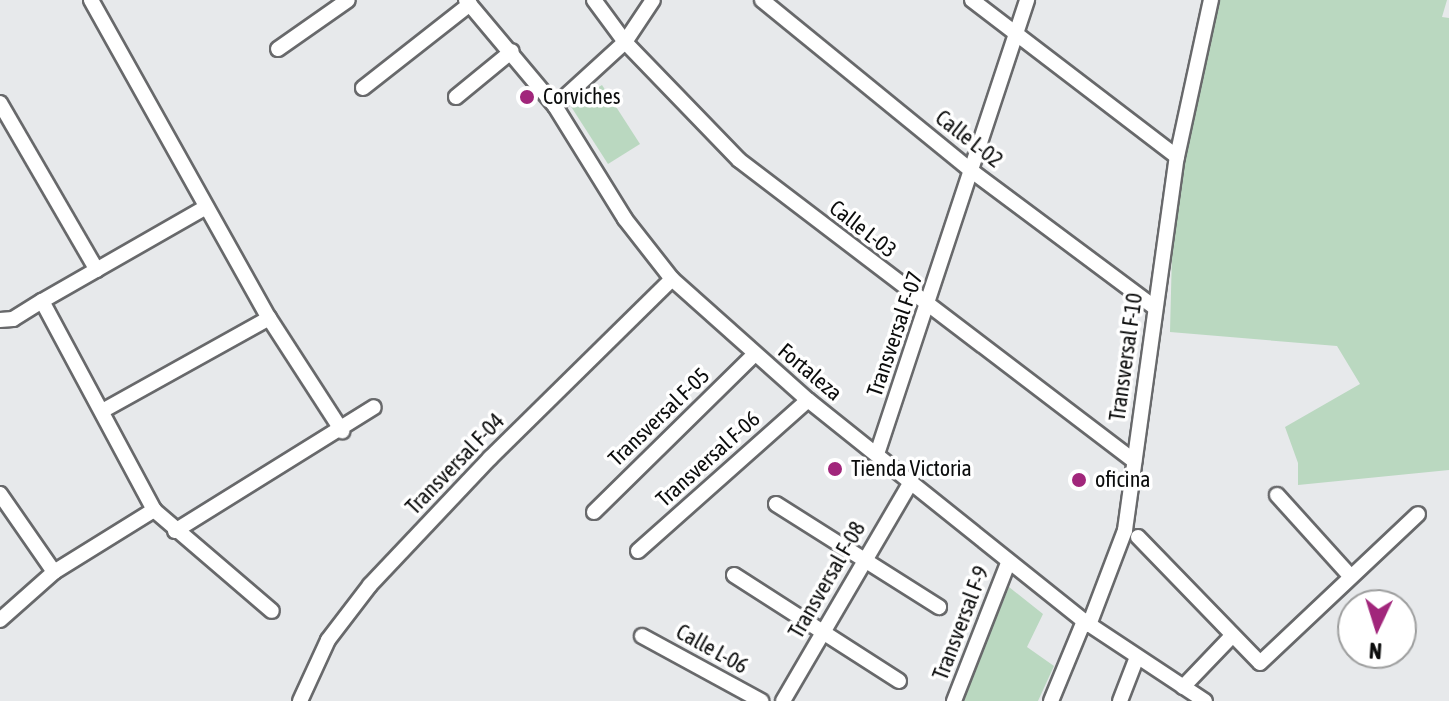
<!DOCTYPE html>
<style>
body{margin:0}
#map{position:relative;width:1449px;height:701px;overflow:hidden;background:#e7e9eb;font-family:"Asap Condensed",sans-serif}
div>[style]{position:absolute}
.green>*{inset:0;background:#bad8c0}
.roads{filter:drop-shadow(2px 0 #68696b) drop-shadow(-2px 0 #68696b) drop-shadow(0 2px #68696b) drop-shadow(0 -2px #68696b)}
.street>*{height:14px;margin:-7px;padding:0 7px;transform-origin:7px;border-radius:7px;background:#fff}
.dots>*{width:22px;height:22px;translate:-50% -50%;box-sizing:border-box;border:4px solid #fff;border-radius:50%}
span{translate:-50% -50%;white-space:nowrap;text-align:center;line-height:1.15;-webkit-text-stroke:7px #fff;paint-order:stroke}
.poi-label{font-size:22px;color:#0b0c0c}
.left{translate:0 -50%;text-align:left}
.street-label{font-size:22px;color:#0b0c0c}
.north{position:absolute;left:1337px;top:589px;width:80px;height:80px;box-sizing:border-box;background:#fff;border:2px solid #9d9e9e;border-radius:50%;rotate:184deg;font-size:22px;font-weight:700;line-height:32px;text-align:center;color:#0b0c0c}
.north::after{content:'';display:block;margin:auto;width:28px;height:36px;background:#a1267b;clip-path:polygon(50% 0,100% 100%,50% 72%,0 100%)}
</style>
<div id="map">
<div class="green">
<div style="clip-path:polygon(1220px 0,1447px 0,1442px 17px,1449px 18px,1449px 470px,1298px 485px,1298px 463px,1285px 427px,1360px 384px,1337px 346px,1170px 332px,1172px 253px,1185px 143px)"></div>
<div style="clip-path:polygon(602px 85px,640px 144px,608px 164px,570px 105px)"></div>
<div style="clip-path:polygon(1009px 587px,1043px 614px,1027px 647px,1054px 666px,1038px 701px,962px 701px)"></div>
</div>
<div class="roads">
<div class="street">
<div style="left:91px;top:0;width:364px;rotate:60.8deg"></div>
<div style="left:269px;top:318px;width:135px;rotate:57.1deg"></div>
<div style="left:466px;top:0;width:138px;rotate:50deg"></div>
<div style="left:555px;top:106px;width:133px;rotate:58.2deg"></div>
<div style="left:625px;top:219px;width:76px;rotate:51.9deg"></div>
<div style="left:672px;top:279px;width:182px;rotate:41.7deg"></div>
<div style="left:808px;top:400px;width:354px;rotate:38.7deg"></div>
<div style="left:1084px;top:621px;width:145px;rotate:33.5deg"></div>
<div style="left:594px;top:0;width:52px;rotate:53.6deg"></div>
<div style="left:625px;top:42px;width:164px;rotate:46deg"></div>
<div style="left:739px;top:160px;width:497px;rotate:37.3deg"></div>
<div style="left:762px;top:0;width:272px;rotate:39.2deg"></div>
<div style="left:973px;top:172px;width:226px;rotate:36.7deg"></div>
<div style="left:972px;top:0;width:258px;rotate:37.4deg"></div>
<div style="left:278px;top:49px;width:85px;rotate:-35deg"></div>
<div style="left:363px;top:88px;width:136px;rotate:-38.1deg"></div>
<div style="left:456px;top:97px;width:72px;rotate:-39.4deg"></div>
<div style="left:0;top:103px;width:193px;rotate:59.9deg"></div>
<div style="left:555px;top:106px;width:95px;rotate:-42.4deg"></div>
<div style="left:625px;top:42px;width:50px;rotate:-56.3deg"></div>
<div style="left:42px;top:301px;width:189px;rotate:-29.8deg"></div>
<div style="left:0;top:320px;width:13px;rotate:-4deg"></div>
<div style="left:13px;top:319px;width:34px;rotate:-32deg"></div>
<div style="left:42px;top:301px;width:237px;rotate:61.8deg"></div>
<div style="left:154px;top:510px;width:155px;rotate:40.6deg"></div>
<div style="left:104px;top:410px;width:189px;rotate:-29.1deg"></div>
<div style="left:877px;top:454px;width:478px;rotate:-71.7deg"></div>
<div style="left:0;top:494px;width:95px;rotate:55.3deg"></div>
<div style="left:1277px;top:495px;width:110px;rotate:47.9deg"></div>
<div style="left:776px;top:504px;width:193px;rotate:32.3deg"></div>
<div style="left:594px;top:512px;width:224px;rotate:-44.5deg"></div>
<div style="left:175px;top:531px;width:234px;rotate:-31.9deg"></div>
<div style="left:1138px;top:537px;width:175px;rotate:45.9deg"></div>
<div style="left:1260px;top:663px;width:217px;rotate:-43.3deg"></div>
<div style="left:638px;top:551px;width:227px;rotate:-41.6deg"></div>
<div style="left:734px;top:575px;width:196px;rotate:32.7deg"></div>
<div style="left:0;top:620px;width:72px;rotate:-41.6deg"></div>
<div style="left:54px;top:572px;width:118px;rotate:-31.8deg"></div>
<div style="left:642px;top:636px;width:136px;rotate:28.6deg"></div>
<div style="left:1183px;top:687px;width:69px;rotate:-46.2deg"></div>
<div style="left:300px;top:701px;width:67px;rotate:-65.3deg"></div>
<div style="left:328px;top:640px;width:69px;rotate:-52.6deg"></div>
<div style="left:370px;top:585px;width:175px;rotate:-46.6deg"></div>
<div style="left:490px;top:458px;width:255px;rotate:-44.5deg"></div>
<div style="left:783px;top:701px;width:254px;rotate:-59.7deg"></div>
<div style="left:954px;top:701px;width:150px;rotate:-68.6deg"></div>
<div style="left:1051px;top:701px;width:87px;rotate:-67.6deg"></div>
<div style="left:1084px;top:621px;width:6px;rotate:39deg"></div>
<div style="left:1089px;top:625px;width:102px;rotate:-69.2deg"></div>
<div style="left:1125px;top:530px;width:377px;rotate:-82.1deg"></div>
<div style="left:1177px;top:157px;width:161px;rotate:-77.8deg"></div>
<div style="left:1120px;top:701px;width:47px;rotate:-68.9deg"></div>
</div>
</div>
<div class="dots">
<div style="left:527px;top:97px;background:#a1267b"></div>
<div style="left:835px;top:469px;background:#a1267b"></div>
<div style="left:1079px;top:480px;background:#a1267b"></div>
</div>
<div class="poi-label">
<span class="left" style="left:543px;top:97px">Corviches</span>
<span class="left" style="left:851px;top:469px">Tienda Victoria</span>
<span class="left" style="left:1095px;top:480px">oficina</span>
</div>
<div class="street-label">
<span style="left:969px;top:139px;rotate:38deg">Calle L-02</span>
<span style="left:863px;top:229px;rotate:38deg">Calle L-03</span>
<span style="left:895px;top:334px;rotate:-71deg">Transversal F-07</span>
<span style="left:1126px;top:357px;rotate:-82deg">Transversal F-10</span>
<span style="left:810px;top:372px;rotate:40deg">Fortaleza</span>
<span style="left:659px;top:417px;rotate:-44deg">Transversal F-05</span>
<span style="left:708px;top:459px;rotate:-42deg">Transversal F-06</span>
<span style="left:455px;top:464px;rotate:-46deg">Transversal F-04</span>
<span style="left:827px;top:580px;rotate:-60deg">Transversal F-08</span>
<span style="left:961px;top:623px;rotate:-69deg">Transversal F-9</span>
<span style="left:712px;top:649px;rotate:29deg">Calle L-06</span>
</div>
<div class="north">N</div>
</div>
